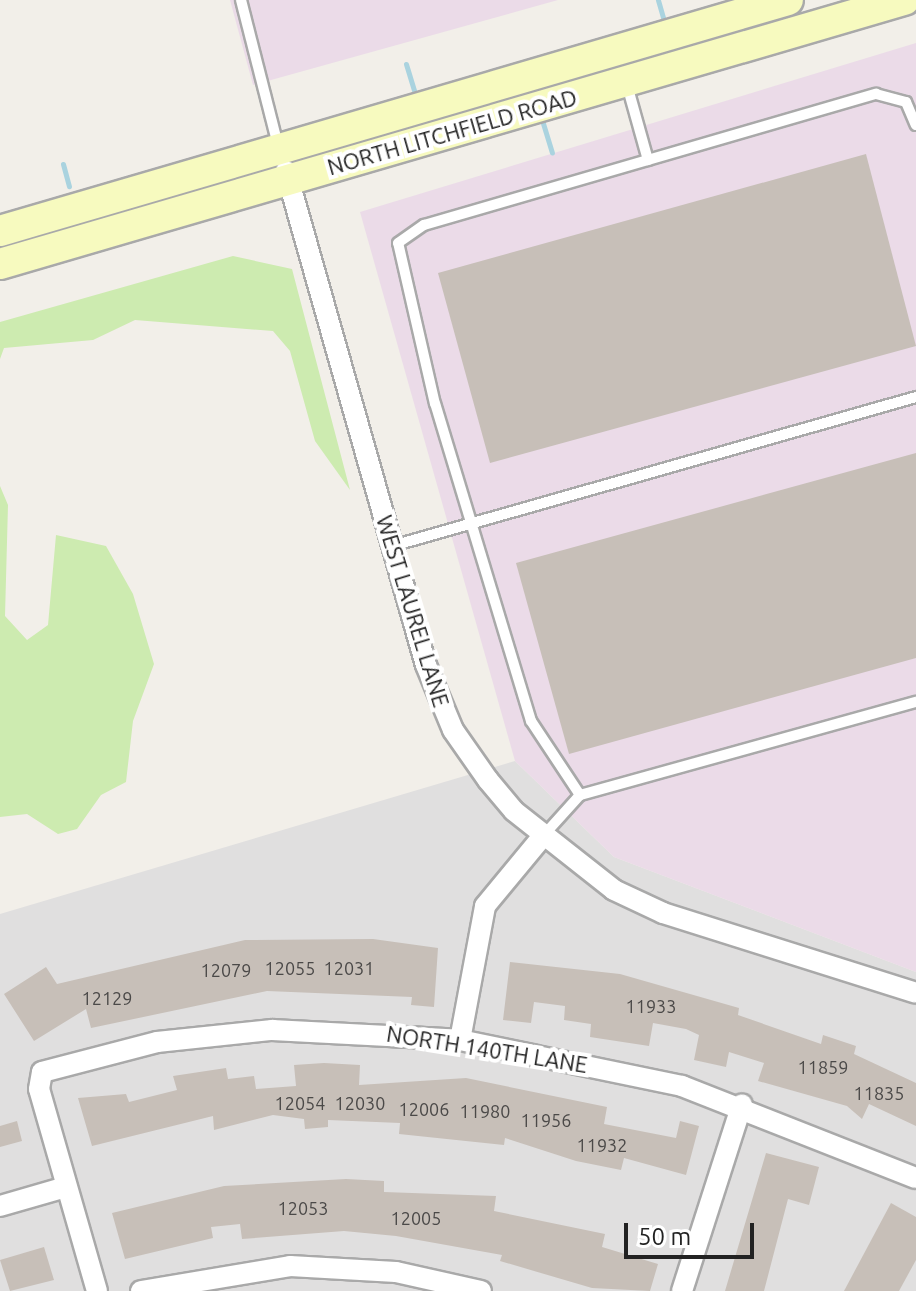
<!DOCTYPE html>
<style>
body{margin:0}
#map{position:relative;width:916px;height:1291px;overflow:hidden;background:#f2efe9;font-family:Ubuntu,sans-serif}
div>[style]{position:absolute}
.residential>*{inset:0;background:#e0dfdf}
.industrial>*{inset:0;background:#ebdbe8}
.grass>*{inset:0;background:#cdebb0}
.stream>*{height:5px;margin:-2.5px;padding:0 2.5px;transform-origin:2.5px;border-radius:2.5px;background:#aad3df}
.building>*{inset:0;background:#c7bfb8}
.roads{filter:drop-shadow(2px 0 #a9a9a9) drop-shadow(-2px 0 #a9a9a9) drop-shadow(0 2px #a9a9a9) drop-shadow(0 -2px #a9a9a9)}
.lane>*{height:10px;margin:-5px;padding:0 5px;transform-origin:5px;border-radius:5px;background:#fff}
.street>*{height:20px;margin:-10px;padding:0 10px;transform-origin:10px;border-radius:10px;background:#fff}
.secondary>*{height:30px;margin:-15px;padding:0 15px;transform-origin:15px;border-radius:15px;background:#f7fabf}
span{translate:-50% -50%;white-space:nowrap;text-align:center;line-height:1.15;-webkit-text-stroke:8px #fff;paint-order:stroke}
.number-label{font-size:18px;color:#4b4948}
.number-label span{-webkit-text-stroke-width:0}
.street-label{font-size:22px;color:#222}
.scale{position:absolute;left:624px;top:1223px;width:130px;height:36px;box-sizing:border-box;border:4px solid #222;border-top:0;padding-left:10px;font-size:24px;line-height:28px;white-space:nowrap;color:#222;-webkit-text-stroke:6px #fff;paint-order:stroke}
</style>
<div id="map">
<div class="residential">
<div style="clip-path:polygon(515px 761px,614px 857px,916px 972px,916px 1291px,0 1291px,0 914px)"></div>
</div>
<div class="industrial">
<div style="clip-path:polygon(230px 0,558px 0,253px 85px)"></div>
<div style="clip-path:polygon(916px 43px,916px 972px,614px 857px,515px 761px,360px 212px)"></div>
</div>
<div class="grass">
<div style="clip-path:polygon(233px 256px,292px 269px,350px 490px,315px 441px,290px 351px,273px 331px,135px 320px,93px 340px,4px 348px,0 359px,0 322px)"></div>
<div style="clip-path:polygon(0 486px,8px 505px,5px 616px,27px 640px,48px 625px,56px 535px,106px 546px,133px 594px,154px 664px,133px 721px,126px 782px,101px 795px,77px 829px,58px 834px,27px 814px,0 817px)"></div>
</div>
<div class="stream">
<div style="left:658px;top:0;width:22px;rotate:74deg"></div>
<div style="left:406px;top:64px;width:31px;rotate:73deg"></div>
<div style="left:542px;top:120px;width:34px;rotate:73deg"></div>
<div style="left:63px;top:164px;width:23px;rotate:75deg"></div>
</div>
<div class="building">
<div style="clip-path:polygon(866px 154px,916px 346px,490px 463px,438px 273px)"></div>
<div style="clip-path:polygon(916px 453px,916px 658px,569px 754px,516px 563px)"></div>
<div style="clip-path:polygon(373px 939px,438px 948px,434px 1007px,411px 1005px,412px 997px,267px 991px,91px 1028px,86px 1009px,34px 1041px,4px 994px,46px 967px,57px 984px,245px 940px)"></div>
<div style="clip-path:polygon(510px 962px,620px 974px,739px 1008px,738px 1015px,821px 1044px,823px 1035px,856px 1046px,854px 1054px,916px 1083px,916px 1126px,869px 1104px,862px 1119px,847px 1106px,758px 1081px,764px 1063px,729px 1052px,726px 1067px,694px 1060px,699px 1035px,686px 1029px,653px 1023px,649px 1046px,590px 1037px,591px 1024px,564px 1020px,565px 1006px,534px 1002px,531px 1023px,503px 1020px)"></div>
<div style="clip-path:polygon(324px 1063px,360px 1065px,359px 1085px,466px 1078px,607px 1107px,604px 1124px,676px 1138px,680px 1121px,699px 1126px,686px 1175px,624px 1158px,621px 1170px,576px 1161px,505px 1138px,504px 1145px,399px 1134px,400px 1123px,328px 1120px,328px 1127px,305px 1129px,304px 1119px,273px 1115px,214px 1130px,213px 1116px,92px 1146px,78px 1098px,126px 1094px,129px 1102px,177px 1090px,173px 1076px,226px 1068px,228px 1079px,254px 1076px,256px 1089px,296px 1086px,294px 1065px)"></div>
<div style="clip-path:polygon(17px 1121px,22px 1141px,0 1147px,0 1126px)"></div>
<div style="clip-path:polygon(766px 1153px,819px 1167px,809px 1205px,788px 1199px,764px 1291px,725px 1291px)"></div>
<div style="clip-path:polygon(346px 1179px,384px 1181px,384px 1192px,496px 1196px,494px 1211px,605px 1234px,602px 1247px,658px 1264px,650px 1291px,592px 1288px,500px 1261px,502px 1255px,396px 1236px,344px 1231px,242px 1239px,240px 1224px,211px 1227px,213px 1238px,125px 1259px,112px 1213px,224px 1186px)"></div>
<div style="clip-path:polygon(891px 1203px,916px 1217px,916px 1260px,899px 1291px,844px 1291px)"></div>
<div style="clip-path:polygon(44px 1247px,54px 1280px,10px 1291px,0 1260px)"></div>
</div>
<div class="roads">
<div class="lane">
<div style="left:241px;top:0;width:150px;rotate:75.7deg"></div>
<div style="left:627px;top:85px;width:78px;rotate:74.4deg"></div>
<div style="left:392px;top:546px;width:545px;rotate:-15.87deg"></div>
<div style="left:580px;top:795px;width:89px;rotate:-123.5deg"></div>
<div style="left:531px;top:721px;width:331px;rotate:-106.8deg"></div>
<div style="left:435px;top:404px;width:165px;rotate:-102.9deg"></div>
<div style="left:398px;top:243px;width:32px;rotate:-35deg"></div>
<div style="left:424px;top:225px;width:471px;rotate:-16.2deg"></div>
<div style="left:876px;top:94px;width:31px;rotate:15deg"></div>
<div style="left:906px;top:102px;width:25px;rotate:67deg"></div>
<div style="left:543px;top:836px;width:55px;rotate:-47.9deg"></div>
<div style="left:580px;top:795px;width:349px;rotate:-15.5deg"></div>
</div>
<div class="street">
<div style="left:286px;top:171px;width:513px;rotate:74.18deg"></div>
<div style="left:426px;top:665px;width:70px;rotate:67.4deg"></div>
<div style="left:453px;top:730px;width:61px;rotate:55deg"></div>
<div style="left:488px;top:780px;width:40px;rotate:50deg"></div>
<div style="left:514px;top:811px;width:127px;rotate:38.3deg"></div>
<div style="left:614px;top:890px;width:54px;rotate:25.1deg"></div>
<div style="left:663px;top:913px;width:265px;rotate:17.5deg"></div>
<div style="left:460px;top:1040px;width:136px;rotate:-79.4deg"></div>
<div style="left:485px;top:906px;width:91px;rotate:-50.4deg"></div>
<div style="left:0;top:1206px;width:69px;rotate:-16.1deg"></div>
<div style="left:97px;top:1291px;width:210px;rotate:-106deg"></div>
<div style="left:39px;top:1089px;width:17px;rotate:-80deg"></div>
<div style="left:42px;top:1072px;width:119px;rotate:-14.6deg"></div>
<div style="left:157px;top:1042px;width:116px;rotate:-6deg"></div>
<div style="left:272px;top:1030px;width:188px;rotate:3deg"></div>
<div style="left:460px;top:1040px;width:227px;rotate:11.7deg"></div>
<div style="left:682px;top:1086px;width:251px;rotate:21.5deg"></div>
<div style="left:141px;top:1291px;width:151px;rotate:-9.5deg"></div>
<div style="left:290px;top:1266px;width:106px;rotate:3.2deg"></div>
<div style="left:396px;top:1272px;width:87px;rotate:12.6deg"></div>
<div style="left:682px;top:1291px;width:196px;rotate:-72.2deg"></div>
</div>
<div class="secondary">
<div style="left:0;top:231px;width:821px;rotate:-16.34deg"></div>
<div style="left:0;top:264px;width:942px;rotate:-16.28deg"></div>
</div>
</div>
<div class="number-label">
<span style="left:290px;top:968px">12055</span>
<span style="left:349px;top:968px">12031</span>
<span style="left:226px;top:970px">12079</span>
<span style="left:107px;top:998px">12129</span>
<span style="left:651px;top:1006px">11933</span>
<span style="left:823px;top:1067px">11859</span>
<span style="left:879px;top:1093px">11835</span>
<span style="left:300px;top:1103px">12054</span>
<span style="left:360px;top:1103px">12030</span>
<span style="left:424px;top:1109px">12006</span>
<span style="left:485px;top:1111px">11980</span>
<span style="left:546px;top:1120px">11956</span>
<span style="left:602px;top:1145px">11932</span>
<span style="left:303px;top:1208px">12053</span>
<span style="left:416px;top:1218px">12005</span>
</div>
<div class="street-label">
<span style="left:452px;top:132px;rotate:-16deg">NORTH LITCHFIELD ROAD</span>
<span style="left:413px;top:611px;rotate:73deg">WEST LAUREL LANE</span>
<span style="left:487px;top:1049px;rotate:9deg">NORTH 140TH LANE</span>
</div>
<div class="scale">50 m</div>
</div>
